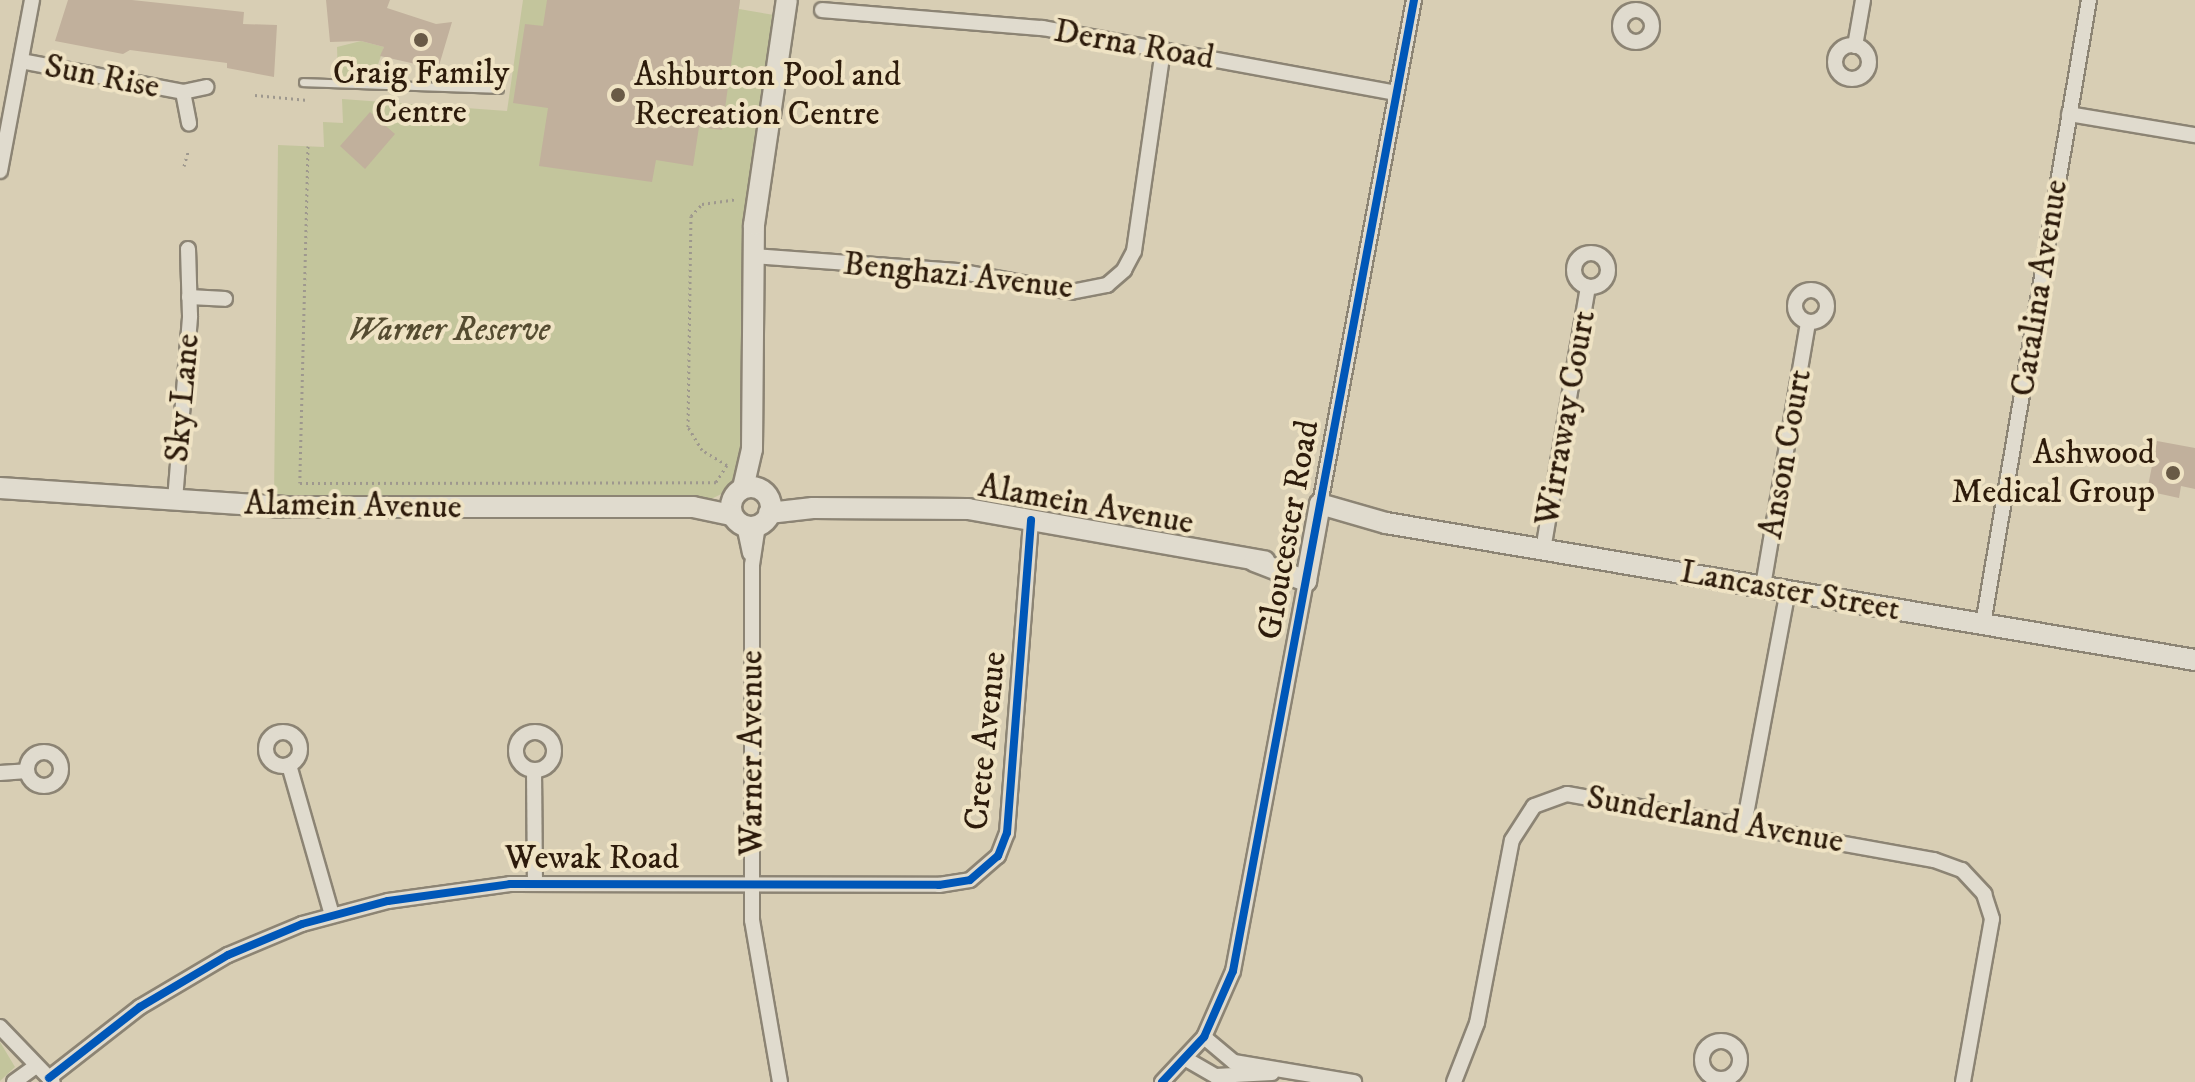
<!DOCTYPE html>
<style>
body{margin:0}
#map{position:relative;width:2195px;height:1082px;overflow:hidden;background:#d8ceb4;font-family:"IM FELL DW Pica",serif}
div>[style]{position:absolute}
.green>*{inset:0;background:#c3c59c}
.building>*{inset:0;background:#c1b09c}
.path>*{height:3px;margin-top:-1.5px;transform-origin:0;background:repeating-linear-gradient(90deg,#9e988e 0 2px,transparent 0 6px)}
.roads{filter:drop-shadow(2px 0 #8c8474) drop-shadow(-2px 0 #8c8474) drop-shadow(0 2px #8c8474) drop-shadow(0 -2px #8c8474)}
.lane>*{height:7px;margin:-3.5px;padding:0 3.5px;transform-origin:3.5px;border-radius:3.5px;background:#e0dbce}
.street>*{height:14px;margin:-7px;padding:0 7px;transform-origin:7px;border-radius:7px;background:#e0dbce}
.street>.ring{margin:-7px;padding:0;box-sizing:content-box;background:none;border:14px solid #e0dbce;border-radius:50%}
.secondary>*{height:20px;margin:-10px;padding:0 10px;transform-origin:10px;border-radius:10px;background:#e0dbce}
.secondary>.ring{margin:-10px;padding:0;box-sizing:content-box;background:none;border:20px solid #e0dbce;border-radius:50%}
.cycleway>*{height:8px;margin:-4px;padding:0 4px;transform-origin:4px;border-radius:4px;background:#0057b8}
.dots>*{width:22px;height:22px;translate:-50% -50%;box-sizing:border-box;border:4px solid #efe3c4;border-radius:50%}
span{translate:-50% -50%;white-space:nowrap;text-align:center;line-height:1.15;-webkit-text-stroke:8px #efe3c4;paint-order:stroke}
.street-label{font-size:34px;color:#2d1b0b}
.poi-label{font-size:34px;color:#2d1b0b}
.left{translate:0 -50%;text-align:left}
.right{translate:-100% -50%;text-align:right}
.park-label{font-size:34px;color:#554c31;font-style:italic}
</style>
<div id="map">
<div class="green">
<div style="clip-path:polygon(523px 0,740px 0,739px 9px,774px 15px,745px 221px,742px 472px,734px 488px,711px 499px,274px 498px,278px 145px,324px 147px,323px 122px,343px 123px,342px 99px,507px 111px)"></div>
<div style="clip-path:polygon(361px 41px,384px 47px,373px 79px,338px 79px,337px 47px)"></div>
<div style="clip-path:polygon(0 1042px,15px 1067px,0 1081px)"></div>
</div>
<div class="building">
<div style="clip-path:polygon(68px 0,132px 0,244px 12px,243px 24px,277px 25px,274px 77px,227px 68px,227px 63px,130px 50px,123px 54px,55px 41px)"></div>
<div style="clip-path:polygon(326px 0,390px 0,387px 8px,436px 24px,452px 22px,438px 69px,380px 56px,384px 47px,361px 41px,330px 42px)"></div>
<div style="clip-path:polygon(547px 0,740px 0,722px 130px,699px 127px,693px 166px,656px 160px,652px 182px,539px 166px,548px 108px,513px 103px,525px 24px,543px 26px)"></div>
<div style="clip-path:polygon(370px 112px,395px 134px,365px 169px,340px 146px)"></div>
<div style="clip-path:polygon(2157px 441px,2195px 448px,2195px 489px,2181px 486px,2179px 498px,2147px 491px)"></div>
</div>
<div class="path">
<div style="left:255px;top:95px;width:53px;rotate:5.4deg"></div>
<div style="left:308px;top:146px;width:337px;rotate:91.4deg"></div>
<div style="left:300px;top:483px;width:416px;rotate:-0.1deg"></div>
<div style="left:716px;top:482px;width:20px;rotate:-57deg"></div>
<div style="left:727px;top:465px;width:29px;rotate:-149deg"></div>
<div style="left:702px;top:450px;width:27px;rotate:-121deg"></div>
<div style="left:688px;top:427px;width:211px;rotate:-89.2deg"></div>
<div style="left:691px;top:216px;width:16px;rotate:-47deg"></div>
<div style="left:702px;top:204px;width:36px;rotate:-8deg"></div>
<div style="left:184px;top:166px;width:15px;rotate:-74deg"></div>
</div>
<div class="roads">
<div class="lane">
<div style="left:303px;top:82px;width:196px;rotate:2deg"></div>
</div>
<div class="street">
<div class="ring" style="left:1620px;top:10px;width:18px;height:18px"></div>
<div style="left:822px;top:10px;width:221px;rotate:4.7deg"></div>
<div style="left:1042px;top:28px;width:360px;rotate:10.4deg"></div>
<div class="ring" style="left:1835px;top:45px;width:20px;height:20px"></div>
<div style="left:1855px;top:46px;width:47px;rotate:-80.1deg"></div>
<div style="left:21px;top:61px;width:165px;rotate:10.8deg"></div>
<div style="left:183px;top:92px;width:32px;rotate:79deg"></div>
<div style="left:183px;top:92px;width:24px;rotate:-12deg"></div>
<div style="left:2069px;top:114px;width:128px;rotate:9.5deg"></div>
<div style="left:0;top:171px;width:174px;rotate:-79.4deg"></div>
<div class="ring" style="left:1574px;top:253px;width:20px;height:20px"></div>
<div style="left:753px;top:256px;width:205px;rotate:4.2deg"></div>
<div style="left:957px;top:271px;width:116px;rotate:10.4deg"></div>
<div style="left:1071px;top:292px;width:37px;rotate:-11deg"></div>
<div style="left:1107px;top:285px;width:23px;rotate:-41deg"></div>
<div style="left:1124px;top:270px;width:21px;rotate:-62deg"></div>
<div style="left:1134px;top:251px;width:203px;rotate:-81.8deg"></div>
<div class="ring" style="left:1795px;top:290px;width:18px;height:18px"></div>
<div style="left:189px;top:297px;width:36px;rotate:3deg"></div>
<div style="left:175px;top:500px;width:185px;rotate:-85.3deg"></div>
<div style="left:190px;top:316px;width:67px;rotate:-91.7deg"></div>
<div style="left:1320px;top:504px;width:513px;rotate:-79.44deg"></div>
<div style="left:744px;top:525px;width:29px;rotate:78deg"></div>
<div style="left:758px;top:525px;width:40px;rotate:98.5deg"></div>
<div style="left:752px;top:565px;width:355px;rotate:90deg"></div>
<div style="left:752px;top:920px;width:164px;rotate:80.2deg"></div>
<div style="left:1543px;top:550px;width:267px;rotate:-80.3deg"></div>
<div style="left:1763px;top:586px;width:267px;rotate:-80.3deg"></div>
<div style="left:1983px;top:624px;width:633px;rotate:-80.36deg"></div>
<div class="ring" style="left:266px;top:732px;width:20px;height:20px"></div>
<div class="ring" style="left:516px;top:732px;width:24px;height:24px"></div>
<div class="ring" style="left:27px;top:752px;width:20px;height:20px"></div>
<div style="left:289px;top:765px;width:156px;rotate:74deg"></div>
<div style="left:534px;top:770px;width:114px;rotate:89.5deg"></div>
<div style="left:0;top:773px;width:27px;rotate:-4deg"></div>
<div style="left:1744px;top:825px;width:238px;rotate:-79.4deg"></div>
<div style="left:0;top:1027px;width:76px;rotate:46.1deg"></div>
<div style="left:1204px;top:1037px;width:39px;rotate:40deg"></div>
<div style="left:1234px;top:1062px;width:122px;rotate:9.5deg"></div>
<div class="ring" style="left:1702px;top:1041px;width:24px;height:24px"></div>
<div style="left:1186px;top:1059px;width:34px;rotate:30deg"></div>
<div style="left:1216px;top:1076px;width:56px;rotate:-3.1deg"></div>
<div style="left:49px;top:1078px;width:115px;rotate:-38deg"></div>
<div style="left:140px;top:1007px;width:102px;rotate:-30.6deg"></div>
<div style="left:228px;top:955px;width:80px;rotate:-22.7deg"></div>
<div style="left:302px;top:924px;width:89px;rotate:-15deg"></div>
<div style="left:388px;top:901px;width:123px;rotate:-7.9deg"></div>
<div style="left:510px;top:884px;width:429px;rotate:0.1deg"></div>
<div style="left:939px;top:885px;width:31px;rotate:-9deg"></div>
<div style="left:970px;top:880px;width:37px;rotate:-41deg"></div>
<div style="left:998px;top:856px;width:25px;rotate:-69deg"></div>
<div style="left:1007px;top:833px;width:314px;rotate:-85.6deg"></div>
<div style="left:14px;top:1082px;width:27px;rotate:-36deg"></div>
<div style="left:1162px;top:1082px;width:62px;rotate:-47deg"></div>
<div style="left:1204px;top:1037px;width:72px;rotate:-66.3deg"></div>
<div style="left:1233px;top:971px;width:397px;rotate:-79.4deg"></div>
<div style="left:1454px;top:1082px;width:63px;rotate:-68.7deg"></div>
<div style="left:1477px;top:1023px;width:186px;rotate:-79.2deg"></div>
<div style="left:1512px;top:840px;width:40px;rotate:-57.1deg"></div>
<div style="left:1534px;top:806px;width:35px;rotate:-20deg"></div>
<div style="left:1567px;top:794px;width:373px;rotate:10.2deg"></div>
<div style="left:1934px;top:860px;width:30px;rotate:20deg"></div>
<div style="left:1962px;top:870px;width:33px;rotate:47deg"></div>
<div style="left:1984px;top:894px;width:26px;rotate:72deg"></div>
<div style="left:1992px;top:919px;width:166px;rotate:100.1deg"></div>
</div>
<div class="secondary">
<div class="ring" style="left:731px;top:487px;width:20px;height:20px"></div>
<div style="left:0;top:488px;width:286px;rotate:3.8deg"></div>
<div style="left:285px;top:507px;width:408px"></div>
<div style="left:693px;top:507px;width:40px;rotate:12deg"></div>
<div style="left:743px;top:488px;width:40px;rotate:-77deg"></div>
<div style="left:752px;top:449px;width:224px;rotate:-89.5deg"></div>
<div style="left:754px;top:225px;width:227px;rotate:-81.7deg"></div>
<div style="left:769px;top:513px;width:44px;rotate:-6.5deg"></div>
<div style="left:813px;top:508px;width:155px;rotate:0.4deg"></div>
<div style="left:968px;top:509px;width:301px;rotate:10deg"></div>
<div style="left:1254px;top:561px;width:56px;rotate:21deg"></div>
<div style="left:1306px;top:581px;width:78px;rotate:-79.7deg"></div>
<div style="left:1320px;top:504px;width:69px;rotate:16.1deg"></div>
<div style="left:1386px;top:523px;width:821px;rotate:9.61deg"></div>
</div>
</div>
<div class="cycleway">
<div style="left:49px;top:1078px;width:115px;rotate:-38deg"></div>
<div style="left:140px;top:1007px;width:102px;rotate:-30.6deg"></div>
<div style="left:228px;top:955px;width:80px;rotate:-22.7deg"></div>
<div style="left:302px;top:924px;width:89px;rotate:-15deg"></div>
<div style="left:388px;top:901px;width:123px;rotate:-7.9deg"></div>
<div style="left:510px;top:884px;width:429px;rotate:0.1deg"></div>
<div style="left:939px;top:885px;width:31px;rotate:-9deg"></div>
<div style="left:970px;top:880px;width:37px;rotate:-41deg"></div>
<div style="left:998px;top:856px;width:25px;rotate:-69deg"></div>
<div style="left:1007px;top:833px;width:314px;rotate:-85.6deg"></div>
<div style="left:1162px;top:1082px;width:62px;rotate:-47deg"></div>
<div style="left:1204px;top:1037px;width:72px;rotate:-66.3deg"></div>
<div style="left:1233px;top:971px;width:988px;rotate:-79.44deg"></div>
</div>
<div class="dots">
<div style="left:421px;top:40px;background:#695a46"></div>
<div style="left:618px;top:95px;background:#695a46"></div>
<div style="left:2173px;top:473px;background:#695a46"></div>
</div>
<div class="street-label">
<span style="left:1134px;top:45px;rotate:10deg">Derna Road</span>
<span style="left:102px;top:77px;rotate:11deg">Sun Rise</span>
<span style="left:958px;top:276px;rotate:6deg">Benghazi Avenue</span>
<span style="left:2040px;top:288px;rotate:-81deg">Catalina Avenue</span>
<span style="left:183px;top:398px;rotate:-85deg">Sky Lane</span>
<span style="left:1566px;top:418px;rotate:-80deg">Wirraway Court</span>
<span style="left:1786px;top:454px;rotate:-80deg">Anson Court</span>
<span style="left:1086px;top:505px;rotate:10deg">Alamein Avenue</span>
<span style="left:353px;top:506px;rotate:1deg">Alamein Avenue</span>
<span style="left:1289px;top:530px;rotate:-80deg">Gloucester Road</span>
<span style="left:1790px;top:591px;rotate:10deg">Lancaster Street</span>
<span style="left:986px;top:741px;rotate:-84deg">Crete Avenue</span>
<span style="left:752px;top:753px;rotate:-90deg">Warner Avenue</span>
<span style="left:1715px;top:820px;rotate:10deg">Sunderland Avenue</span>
<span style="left:592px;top:859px">Wewak Road</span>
</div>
<div class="poi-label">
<span style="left:421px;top:93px">Craig Family<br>Centre</span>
<span class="left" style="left:634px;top:95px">Ashburton Pool and<br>Recreation Centre</span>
<span class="right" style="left:2155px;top:473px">Ashwood<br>Medical Group</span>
</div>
<div class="park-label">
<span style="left:449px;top:331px">Warner Reserve</span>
</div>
</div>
